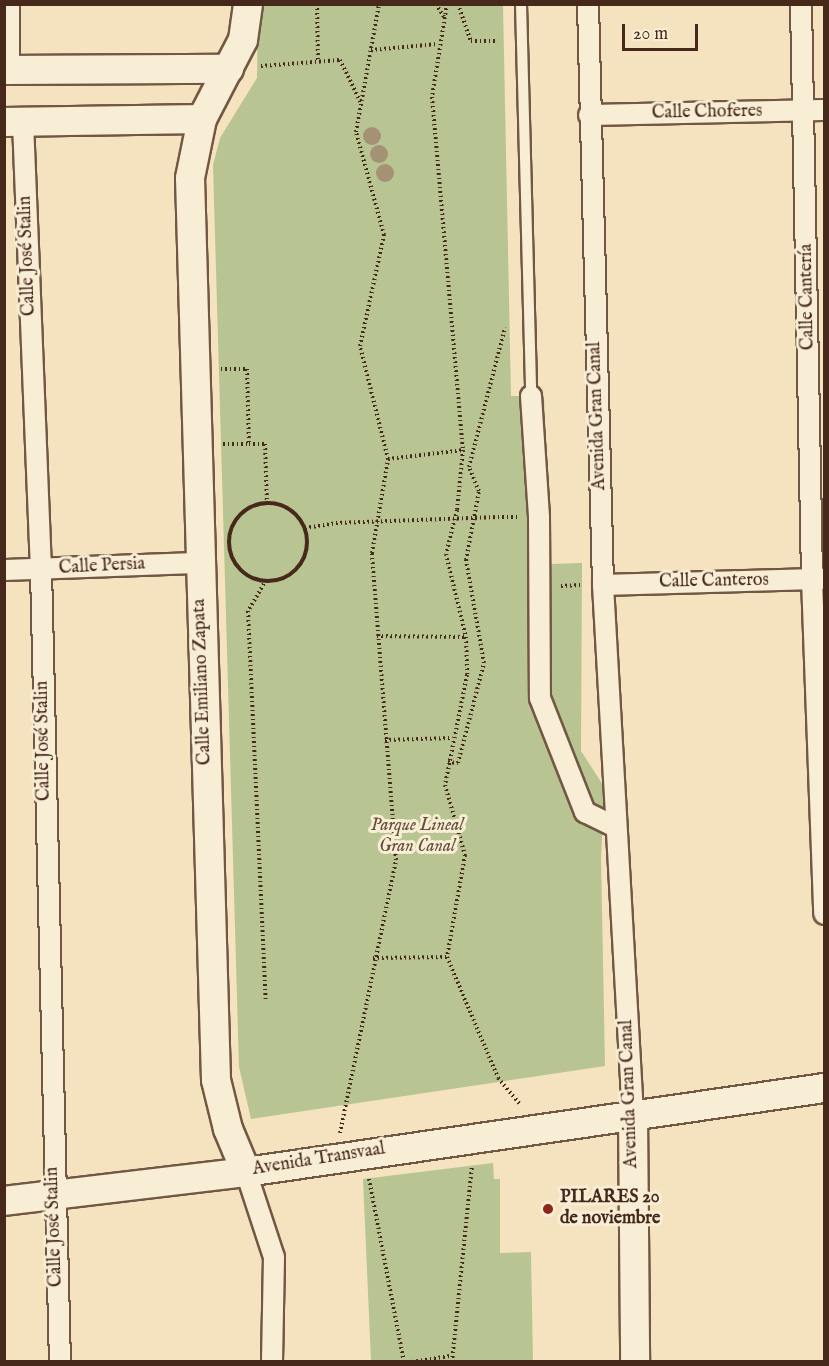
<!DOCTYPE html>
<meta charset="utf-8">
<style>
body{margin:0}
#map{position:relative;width:829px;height:1366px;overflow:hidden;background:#f4e3be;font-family:"IM FELL English",serif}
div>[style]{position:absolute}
.green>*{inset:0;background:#b9c493}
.path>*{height:4px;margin-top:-2px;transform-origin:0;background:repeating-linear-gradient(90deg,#47291c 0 1.5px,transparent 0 4.5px)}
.path>.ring{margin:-2px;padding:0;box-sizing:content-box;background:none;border:4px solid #47291c;border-radius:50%}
.roads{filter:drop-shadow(2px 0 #725844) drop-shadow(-2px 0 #725844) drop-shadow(0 2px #725844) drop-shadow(0 -2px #725844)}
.lane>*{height:10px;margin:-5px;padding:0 5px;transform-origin:5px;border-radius:5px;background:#f8edd5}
.street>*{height:20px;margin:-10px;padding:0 10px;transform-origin:10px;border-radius:10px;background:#f8edd5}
.secondary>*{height:28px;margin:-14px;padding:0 14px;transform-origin:14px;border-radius:14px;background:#f8edd5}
.path-bridge>*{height:4px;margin-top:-2px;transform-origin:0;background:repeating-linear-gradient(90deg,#47291c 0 1.5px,transparent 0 4.5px)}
.trees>*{width:18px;height:18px;margin:-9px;border-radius:50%;background:#a59275}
.dots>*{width:16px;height:16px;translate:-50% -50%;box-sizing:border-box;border:3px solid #f8edd5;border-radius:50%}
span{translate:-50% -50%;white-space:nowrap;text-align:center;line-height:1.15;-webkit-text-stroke:6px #f8edd5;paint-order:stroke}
.street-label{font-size:18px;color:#47291c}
.park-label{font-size:18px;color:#64503a;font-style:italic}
.poi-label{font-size:18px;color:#47291c;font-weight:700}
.left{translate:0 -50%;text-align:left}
.frame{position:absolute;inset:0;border:6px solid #47291c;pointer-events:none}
.scale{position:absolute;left:622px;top:24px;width:76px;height:27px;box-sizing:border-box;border:3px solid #47291c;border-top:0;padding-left:8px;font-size:18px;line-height:21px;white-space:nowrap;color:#47291c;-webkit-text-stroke:4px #f8edd5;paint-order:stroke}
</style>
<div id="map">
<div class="green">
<div style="clip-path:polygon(258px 5px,503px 5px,511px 396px,544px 396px,551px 564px,582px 563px,581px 751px,605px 788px,601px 856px,605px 1066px,251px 1119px,239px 1067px,213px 165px,220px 138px,257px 78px)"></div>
<div style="clip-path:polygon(493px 1163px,494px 1179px,500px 1179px,500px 1253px,531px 1252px,533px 1361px,371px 1361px,363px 1179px)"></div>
</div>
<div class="path">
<div style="left:317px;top:4px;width:56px;rotate:89deg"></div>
<div style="left:436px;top:4px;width:15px;rotate:58deg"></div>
<div style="left:447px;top:4px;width:94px;rotate:99.2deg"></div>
<div style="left:432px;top:97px;width:354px;rotate:85deg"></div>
<div style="left:463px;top:450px;width:60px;rotate:95.7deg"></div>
<div style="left:457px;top:510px;width:45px;rotate:104deg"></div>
<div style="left:446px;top:554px;width:85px;rotate:76.5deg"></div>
<div style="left:466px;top:637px;width:38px;rotate:88deg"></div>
<div style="left:467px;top:675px;width:112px;rotate:101.3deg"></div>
<div style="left:445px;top:785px;width:73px;rotate:74.1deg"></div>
<div style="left:465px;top:855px;width:104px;rotate:100deg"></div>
<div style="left:447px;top:957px;width:131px;rotate:67.1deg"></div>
<div style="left:498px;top:1078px;width:35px;rotate:50deg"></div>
<div style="left:458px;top:4px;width:39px;rotate:71deg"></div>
<div style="left:471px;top:41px;width:26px"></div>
<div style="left:371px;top:50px;width:67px;rotate:-5.1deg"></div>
<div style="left:261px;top:66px;width:79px;rotate:-4.3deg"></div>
<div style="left:340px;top:60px;width:48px;rotate:64deg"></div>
<div style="left:221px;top:369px;width:26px"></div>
<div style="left:247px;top:369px;width:75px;rotate:88.5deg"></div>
<div style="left:249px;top:444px;width:16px"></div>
<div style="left:265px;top:444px;width:59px;rotate:88.1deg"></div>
<div style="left:223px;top:444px;width:26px"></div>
<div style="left:388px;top:459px;width:76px;rotate:-6.8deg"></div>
<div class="ring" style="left:229px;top:503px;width:74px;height:74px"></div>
<div style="left:498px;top:517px;width:19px"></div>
<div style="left:305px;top:528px;width:31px;rotate:-9deg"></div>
<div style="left:266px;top:580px;width:36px;rotate:120deg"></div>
<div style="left:248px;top:611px;width:389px;rotate:87.4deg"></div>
<div style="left:561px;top:586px;width:19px;rotate:-3deg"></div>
<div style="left:377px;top:636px;width:89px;rotate:0.6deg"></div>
<div style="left:385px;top:740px;width:67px;rotate:-1.7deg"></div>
<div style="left:448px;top:762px;width:10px;rotate:6deg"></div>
<div style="left:458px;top:763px;width:103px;rotate:-75.4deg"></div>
<div style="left:484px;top:663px;width:105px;rotate:-99.9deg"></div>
<div style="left:466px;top:560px;width:70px;rotate:-79.3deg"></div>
<div style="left:479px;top:491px;width:26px;rotate:-113deg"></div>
<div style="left:469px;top:467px;width:144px;rotate:-75.5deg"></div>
<div style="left:373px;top:958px;width:74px;rotate:-0.8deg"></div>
<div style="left:340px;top:1133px;width:279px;rotate:-78.4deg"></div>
<div style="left:396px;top:860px;width:308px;rotate:-94.5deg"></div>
<div style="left:372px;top:553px;width:95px;rotate:-80.3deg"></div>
<div style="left:388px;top:459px;width:116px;rotate:-103.9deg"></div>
<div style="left:360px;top:346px;width:114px;rotate:-77.8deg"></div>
<div style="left:384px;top:235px;width:107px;rotate:-105.2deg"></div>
<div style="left:356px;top:132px;width:130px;rotate:-79.8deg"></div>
<div style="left:369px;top:1179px;width:186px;rotate:79.2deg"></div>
<div style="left:412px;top:1362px;width:38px;rotate:-9deg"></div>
<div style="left:452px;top:1362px;width:197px;rotate:-84.2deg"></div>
</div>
<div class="roads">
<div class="lane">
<div style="left:521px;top:4px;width:392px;rotate:88.5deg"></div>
</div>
<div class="street">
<div style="left:9px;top:4px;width:65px;rotate:90deg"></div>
<div style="left:588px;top:4px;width:581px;rotate:88.52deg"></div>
<div style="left:603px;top:585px;width:531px;rotate:86.76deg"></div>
<div style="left:801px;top:4px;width:575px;rotate:88.9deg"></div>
<div style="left:812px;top:579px;width:335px;rotate:87.9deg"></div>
<div style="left:589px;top:115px;width:235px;rotate:-1.2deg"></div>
<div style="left:23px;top:122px;width:448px;rotate:87.7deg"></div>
<div style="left:41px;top:570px;width:792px;rotate:88.63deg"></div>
<div style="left:531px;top:396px;width:121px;rotate:86.2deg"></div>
<div style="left:539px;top:517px;width:181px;rotate:89.7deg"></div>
<div style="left:540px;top:698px;width:123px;rotate:68.5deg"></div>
<div style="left:585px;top:812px;width:34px;rotate:26deg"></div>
<div style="left:4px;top:570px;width:195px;rotate:-2.1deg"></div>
<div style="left:603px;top:585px;width:221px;rotate:-1.6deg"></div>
<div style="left:246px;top:1172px;width:89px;rotate:71.8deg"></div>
<div style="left:274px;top:1257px;width:105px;rotate:91.1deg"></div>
</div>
<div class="secondary">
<div style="left:4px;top:70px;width:225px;rotate:-0.3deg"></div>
<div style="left:4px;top:122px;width:198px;rotate:-0.9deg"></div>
<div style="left:633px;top:1115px;width:247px;rotate:89.5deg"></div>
<div style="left:246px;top:1172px;width:47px;rotate:-112.7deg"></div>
<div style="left:228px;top:1129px;width:50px;rotate:-103.8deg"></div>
<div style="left:216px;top:1080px;width:902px;rotate:-91.65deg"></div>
<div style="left:190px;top:178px;width:60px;rotate:-78.5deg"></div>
<div style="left:202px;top:119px;width:89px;rotate:-62.6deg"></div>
<div style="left:243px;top:40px;width:36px;rotate:-82deg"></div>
<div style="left:4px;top:1201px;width:244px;rotate:-6.8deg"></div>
<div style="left:246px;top:1172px;width:584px;rotate:-8.27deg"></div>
</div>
</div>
<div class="path-bridge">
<div style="left:336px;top:523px;width:162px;rotate:-2.1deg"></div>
</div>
<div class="trees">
<div style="left:372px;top:136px"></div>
<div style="left:379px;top:154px"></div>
<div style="left:385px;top:173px"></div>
</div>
<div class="dots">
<div style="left:548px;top:1209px;background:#8f2418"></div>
</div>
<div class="street-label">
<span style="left:707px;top:113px;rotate:-1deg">Calle Choferes</span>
<span style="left:28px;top:256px;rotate:-92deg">Calle José Stalin</span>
<span style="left:808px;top:297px;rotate:-91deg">Calle Cantería</span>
<span style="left:598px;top:416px;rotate:-92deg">Avenida Gran Canal</span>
<span style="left:102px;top:567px;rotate:-3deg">Calle Persia</span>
<span style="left:714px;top:582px;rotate:-1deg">Calle Canteros</span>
<span style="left:203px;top:682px;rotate:-92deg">Calle Emiliano Zapata</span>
<span style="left:44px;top:741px;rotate:-91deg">Calle José Stalin</span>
<span style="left:630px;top:1094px;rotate:-92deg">Avenida Gran Canal</span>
<span style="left:319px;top:1160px;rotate:-9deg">Avenida Transvaal</span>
<span style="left:55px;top:1227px;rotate:-92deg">Calle José Stalin</span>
</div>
<div class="park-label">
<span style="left:417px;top:837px">Parque Lineal<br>Gran Canal</span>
</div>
<div class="poi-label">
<span class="left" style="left:560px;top:1209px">PILARES 20<br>de noviembre</span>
</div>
<div class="frame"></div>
<div class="scale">20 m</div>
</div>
